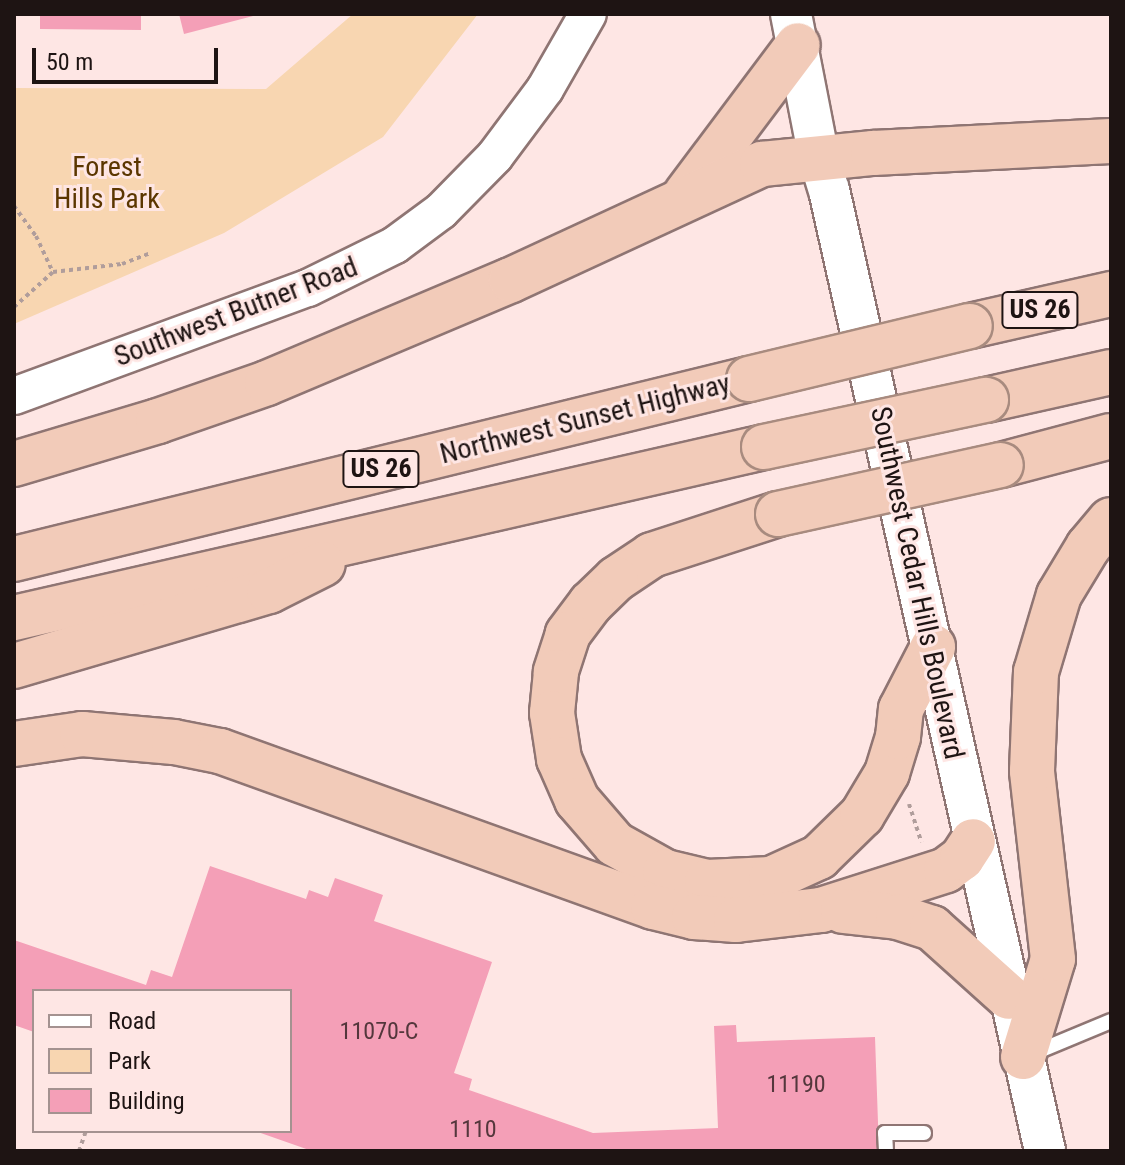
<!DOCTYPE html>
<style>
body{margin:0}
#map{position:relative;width:1125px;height:1165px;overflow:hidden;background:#fee6e4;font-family:"Roboto Condensed",sans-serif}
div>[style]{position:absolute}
.green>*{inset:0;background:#f8d6b1}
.building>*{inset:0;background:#f49fb7}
.path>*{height:4px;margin-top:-2px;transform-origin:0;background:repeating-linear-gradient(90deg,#b09d9b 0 4px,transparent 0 8px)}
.roads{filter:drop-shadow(2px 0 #8f7573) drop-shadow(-2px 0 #8f7573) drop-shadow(0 2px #8f7573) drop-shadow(0 -2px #8f7573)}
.service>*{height:14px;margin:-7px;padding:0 7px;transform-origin:7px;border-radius:7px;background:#fff}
.tertiary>*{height:36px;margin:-18px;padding:0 18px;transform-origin:18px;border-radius:18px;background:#fff}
.secondary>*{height:40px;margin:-20px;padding:0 20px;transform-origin:20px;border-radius:20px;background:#fff}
.motorway>*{height:44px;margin:-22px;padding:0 22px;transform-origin:22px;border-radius:22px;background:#f2cbb9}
.bridges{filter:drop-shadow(2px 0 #a88b7f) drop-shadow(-2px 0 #a88b7f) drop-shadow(0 2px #a88b7f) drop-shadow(0 -2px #a88b7f)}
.motorway-bridge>*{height:44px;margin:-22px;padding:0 22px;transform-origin:22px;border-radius:22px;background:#f2cbb9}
span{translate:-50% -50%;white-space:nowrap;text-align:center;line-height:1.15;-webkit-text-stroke:6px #fee6e4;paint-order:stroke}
.number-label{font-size:24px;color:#54373c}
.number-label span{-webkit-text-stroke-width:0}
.shield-label span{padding:2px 6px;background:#fee6e4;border:2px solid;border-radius:6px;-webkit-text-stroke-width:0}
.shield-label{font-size:26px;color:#1e1413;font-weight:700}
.park-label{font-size:28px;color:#5b3600}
.street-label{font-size:28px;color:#1e1413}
.frame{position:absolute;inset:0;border:16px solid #1e1413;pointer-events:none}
.legend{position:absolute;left:32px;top:989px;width:260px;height:144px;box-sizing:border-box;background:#fee6e4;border:2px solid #a49290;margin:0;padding:10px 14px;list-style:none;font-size:24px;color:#1e1413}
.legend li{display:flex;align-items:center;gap:16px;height:40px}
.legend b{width:40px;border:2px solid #a49290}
.scale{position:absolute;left:32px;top:48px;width:186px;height:36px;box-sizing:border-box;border:4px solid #1e1413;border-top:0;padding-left:10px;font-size:24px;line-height:28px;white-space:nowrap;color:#1e1413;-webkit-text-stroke:6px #fee6e4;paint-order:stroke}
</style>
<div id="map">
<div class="green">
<div style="clip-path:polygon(353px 14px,478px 14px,383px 137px,224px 233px,14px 324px,14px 88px,266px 89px)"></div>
</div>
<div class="building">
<div style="clip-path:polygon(40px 14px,141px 14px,141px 30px,40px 29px)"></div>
<div style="clip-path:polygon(179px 14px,257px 14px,257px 15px,184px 34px)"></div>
<div style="clip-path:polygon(210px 866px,306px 899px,309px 890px,328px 897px,335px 878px,383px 895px,374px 921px,492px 962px,454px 1073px,472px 1079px,469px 1090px,593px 1133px,718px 1128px,714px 1026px,736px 1025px,737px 1042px,875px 1037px,879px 1151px,312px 1151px,255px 1131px,290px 1131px,290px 991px,34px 991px,34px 1032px,14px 1025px,14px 940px,146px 985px,151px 970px,172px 977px)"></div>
</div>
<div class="path">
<div style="left:14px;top:206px;width:37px;rotate:54deg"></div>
<div style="left:36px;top:236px;width:40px;rotate:65deg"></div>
<div style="left:14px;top:307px;width:52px;rotate:-41.9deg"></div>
<div style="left:53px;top:272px;width:69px;rotate:-6.6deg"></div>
<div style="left:122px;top:264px;width:30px;rotate:-21deg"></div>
<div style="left:909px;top:804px;width:40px;rotate:72deg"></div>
<div style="left:79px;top:1151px;width:21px;rotate:-71deg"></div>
</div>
<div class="roads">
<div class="service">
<div style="left:1034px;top:1053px;width:83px;rotate:-22.6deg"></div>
<div style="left:886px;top:1151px;width:18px;rotate:-93deg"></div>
<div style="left:885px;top:1133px;width:39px"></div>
</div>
<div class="tertiary">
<div style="left:14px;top:396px;width:313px;rotate:-20.2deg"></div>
<div style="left:308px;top:288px;width:97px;rotate:-26.3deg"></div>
<div style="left:395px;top:245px;width:57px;rotate:-36.5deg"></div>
<div style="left:441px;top:211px;width:77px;rotate:-45.5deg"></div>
<div style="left:495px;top:156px;width:84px;rotate:-53.3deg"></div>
<div style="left:545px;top:89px;width:86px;rotate:-60.2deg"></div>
</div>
<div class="secondary">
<div style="left:791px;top:14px;width:147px;rotate:79deg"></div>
<div style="left:819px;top:158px;width:34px;rotate:73deg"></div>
<div style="left:829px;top:190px;width:985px;rotate:77.33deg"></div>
</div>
<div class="motorway">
<div style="left:686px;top:194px;width:186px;rotate:-53.1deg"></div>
<div style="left:970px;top:326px;width:145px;rotate:-12.8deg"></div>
<div style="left:986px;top:400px;width:128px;rotate:-12.6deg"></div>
<div style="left:14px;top:464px;width:150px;rotate:-16.6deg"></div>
<div style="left:158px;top:421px;width:115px;rotate:-19.2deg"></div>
<div style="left:267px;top:383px;width:265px;rotate:-22.9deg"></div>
<div style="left:511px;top:280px;width:277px;rotate:-24.8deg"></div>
<div style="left:762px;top:164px;width:112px;rotate:-5.7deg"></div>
<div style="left:873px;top:153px;width:238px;rotate:-2.9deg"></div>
<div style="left:1001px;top:465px;width:114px;rotate:-14.8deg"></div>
<div style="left:778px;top:514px;width:133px;rotate:162deg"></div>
<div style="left:652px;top:555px;width:43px;rotate:146.3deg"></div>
<div style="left:616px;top:579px;width:35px;rotate:136deg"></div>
<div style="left:591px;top:603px;width:39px;rotate:127deg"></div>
<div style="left:568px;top:634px;width:40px;rotate:108deg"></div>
<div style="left:556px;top:672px;width:41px;rotate:95.6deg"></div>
<div style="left:552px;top:713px;width:47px;rotate:81.3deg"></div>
<div style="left:559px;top:759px;width:45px;rotate:66.3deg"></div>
<div style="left:577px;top:800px;width:58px;rotate:49.2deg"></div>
<div style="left:615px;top:844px;width:57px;rotate:29.2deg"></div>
<div style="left:665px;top:872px;width:43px;rotate:13.4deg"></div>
<div style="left:707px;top:882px;width:64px;rotate:-2.7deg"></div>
<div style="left:771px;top:879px;width:53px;rotate:-24.6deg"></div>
<div style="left:819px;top:857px;width:60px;rotate:-44.3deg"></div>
<div style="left:862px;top:815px;width:49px;rotate:-59.2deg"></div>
<div style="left:887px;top:773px;width:38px;rotate:-73deg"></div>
<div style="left:898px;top:737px;width:28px;rotate:-84deg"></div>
<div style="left:901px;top:709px;width:70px;rotate:-62.7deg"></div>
<div style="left:14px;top:559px;width:757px;rotate:-13.76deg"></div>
<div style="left:14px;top:618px;width:769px;rotate:-12.84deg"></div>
<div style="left:14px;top:666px;width:266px;rotate:-16.4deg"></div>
<div style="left:269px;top:591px;width:60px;rotate:-26.6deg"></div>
<div style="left:14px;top:744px;width:69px;rotate:-8.4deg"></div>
<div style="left:82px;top:734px;width:92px;rotate:5deg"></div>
<div style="left:174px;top:742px;width:47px;rotate:11.1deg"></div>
<div style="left:220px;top:751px;width:460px;rotate:19.8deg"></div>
<div style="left:653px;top:907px;width:42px;rotate:13.7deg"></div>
<div style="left:694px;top:917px;width:42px;rotate:4.1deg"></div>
<div style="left:736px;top:920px;width:86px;rotate:-6.7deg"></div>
<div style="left:821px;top:910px;width:131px;rotate:-17.7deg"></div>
<div style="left:946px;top:870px;width:20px;rotate:-37deg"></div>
<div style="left:962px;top:858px;width:20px;rotate:-57deg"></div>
<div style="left:843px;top:911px;width:55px;rotate:6.2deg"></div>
<div style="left:898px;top:917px;width:36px;rotate:18deg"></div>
<div style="left:932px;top:928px;width:103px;rotate:41.9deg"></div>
<div style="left:1023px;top:1057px;width:102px;rotate:-73deg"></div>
<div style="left:1053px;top:959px;width:189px;rotate:-96.4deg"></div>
<div style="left:1032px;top:771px;width:99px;rotate:-87.7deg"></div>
<div style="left:1036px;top:672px;width:80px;rotate:-73.4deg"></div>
<div style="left:1059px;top:595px;width:56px;rotate:-58.9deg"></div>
<div style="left:1088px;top:547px;width:35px;rotate:-50deg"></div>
</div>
</div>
<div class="bridges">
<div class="motorway-bridge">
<div style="left:749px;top:379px;width:227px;rotate:-13.5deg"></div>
<div style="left:764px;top:447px;width:227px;rotate:-12deg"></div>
<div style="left:778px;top:514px;width:228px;rotate:-12.4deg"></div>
</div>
</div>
<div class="number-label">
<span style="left:379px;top:1032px">11070-C</span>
<span style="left:796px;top:1085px">11190</span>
<span style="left:473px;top:1130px">1110</span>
</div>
<div class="shield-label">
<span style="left:1040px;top:310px">US 26</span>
<span style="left:381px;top:469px">US 26</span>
</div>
<div class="park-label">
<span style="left:107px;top:183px">Forest<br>Hills Park</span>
</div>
<div class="street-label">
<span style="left:236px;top:312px;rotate:-21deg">Southwest Butner Road</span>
<span style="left:585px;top:419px;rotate:-14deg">Northwest Sunset Highway</span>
<span style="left:917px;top:583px;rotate:78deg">Southwest Cedar Hills Boulevard</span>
</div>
<div class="frame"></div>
<ul class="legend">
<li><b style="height:10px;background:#fff"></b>Road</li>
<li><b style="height:22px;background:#f8d6b1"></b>Park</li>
<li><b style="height:22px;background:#f49fb7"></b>Building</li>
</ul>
<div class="scale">50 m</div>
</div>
